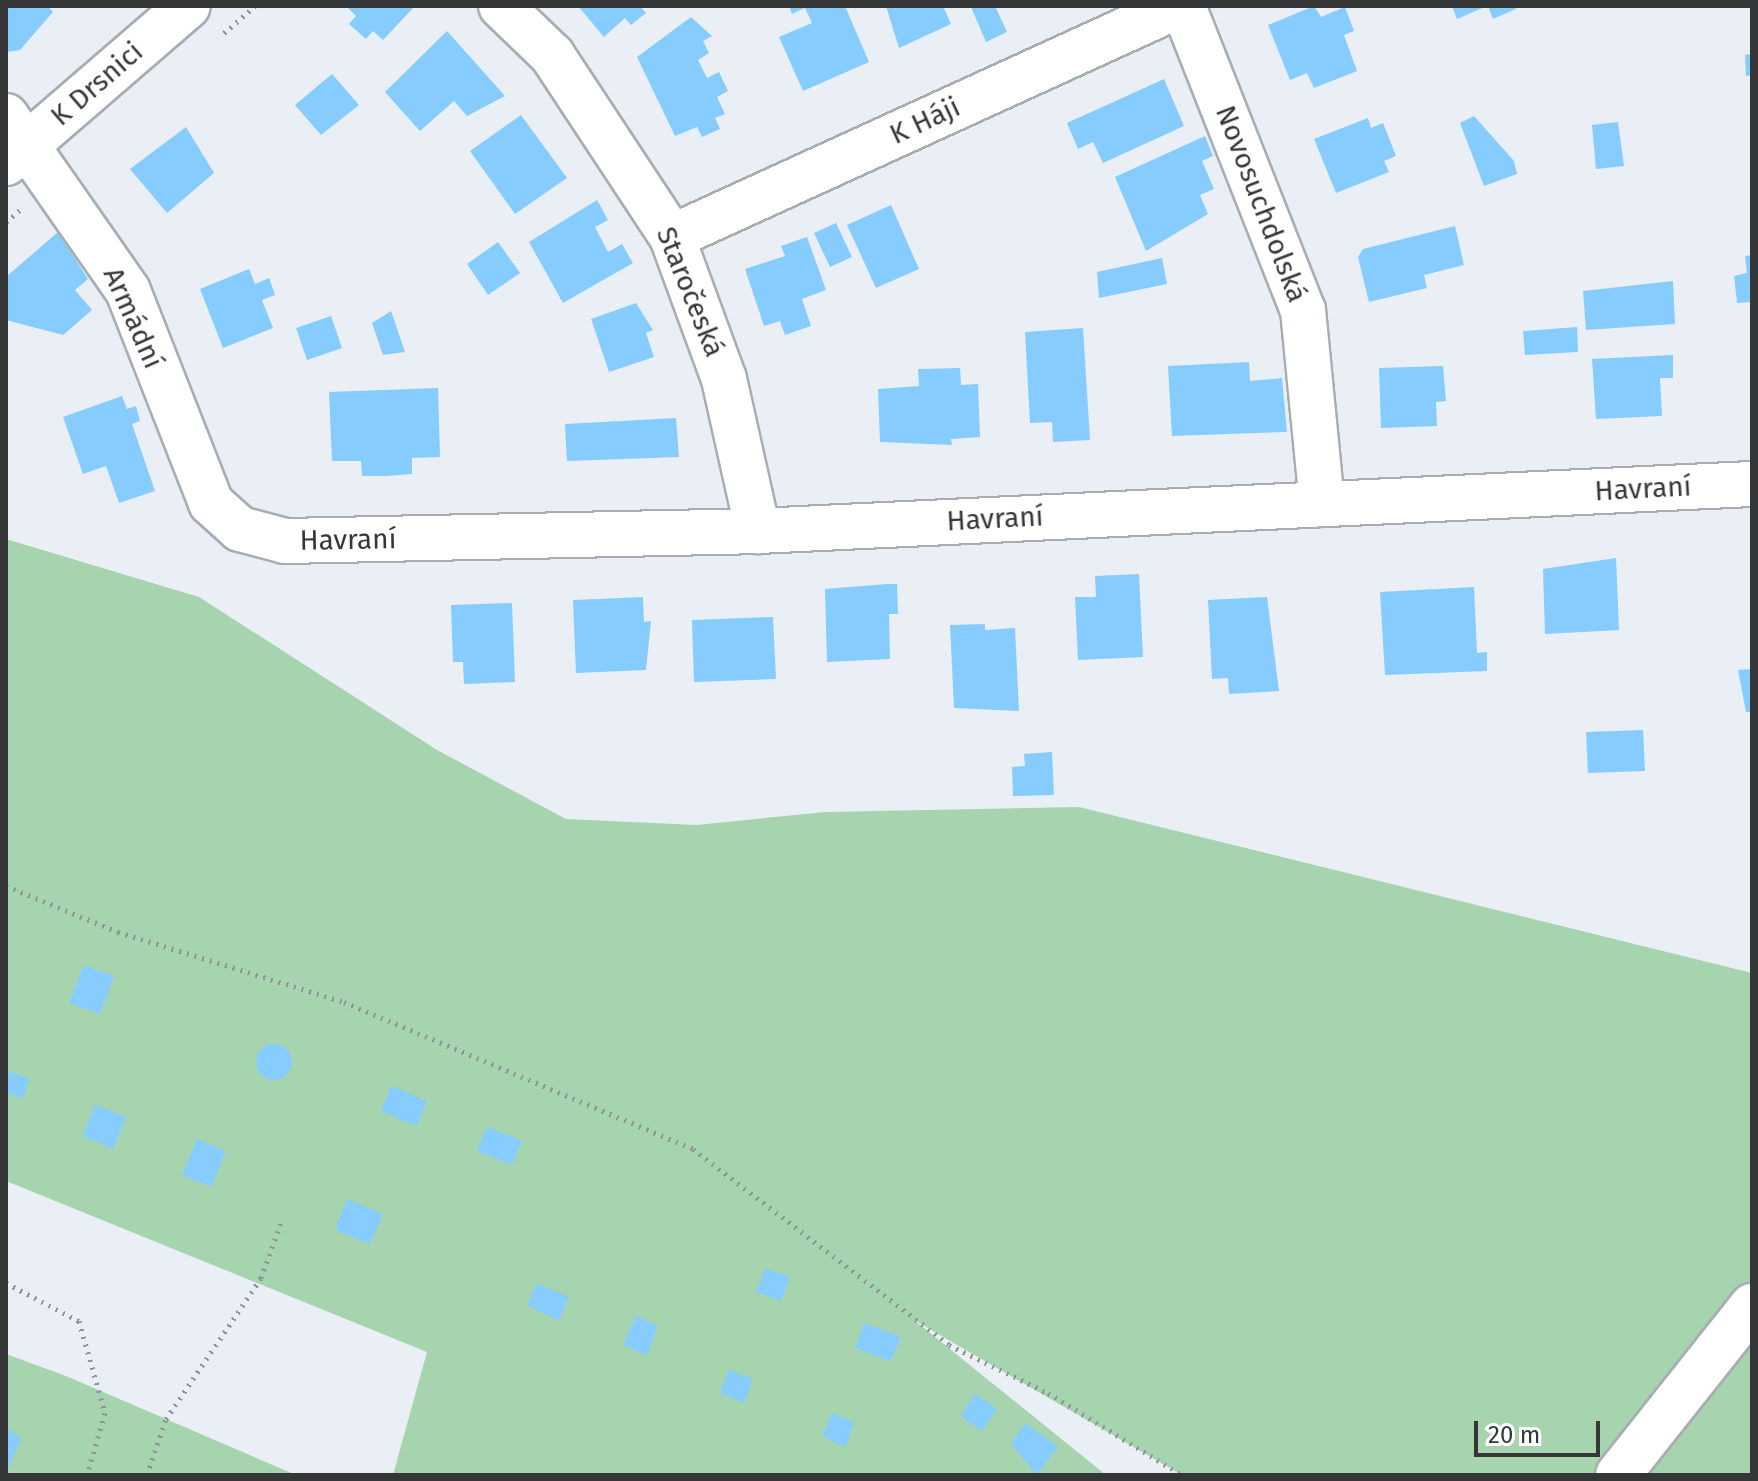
<!DOCTYPE html>
<meta charset="utf-8">
<style>
body{margin:0}
#map{position:relative;width:1758px;height:1481px;overflow:hidden;background:#e9eff5;font-family:"Fira Sans",sans-serif}
div>[style]{position:absolute}
.green>*{inset:0;background:#a6d4af}
.building>*{inset:0;background:#87ccff}
.round{border-radius:50%}
.path>*{height:5px;margin-top:-2.5px;transform-origin:0;background:repeating-linear-gradient(90deg,#909498 0 2px,transparent 0 8px)}
.roads{filter:drop-shadow(2px 0 #a7adb2) drop-shadow(-2px 0 #a7adb2) drop-shadow(0 2px #a7adb2) drop-shadow(0 -2px #a7adb2)}
.street>*{height:44px;margin:-22px;padding:0 22px;transform-origin:22px;border-radius:22px;background:#fff}
span{translate:-50% -50%;white-space:nowrap;text-align:center;line-height:1.15;-webkit-text-stroke:7px #fff;paint-order:stroke}
.street-label{font-size:28px;color:#343638}
.frame{position:absolute;inset:0;border:8px solid #343638;pointer-events:none}
.scale{position:absolute;left:1474px;top:1421px;width:126px;height:36px;box-sizing:border-box;border:4px solid #343638;border-top:0;padding-left:10px;font-size:24px;line-height:28px;white-space:nowrap;color:#343638;-webkit-text-stroke:6px #fff;paint-order:stroke}
</style>
<div id="map">
<div class="green">
<div style="clip-path:polygon(6px 539px,199px 597px,437px 750px,566px 819px,696px 825px,825px 812px,1079px 807px,1752px 973px,1752px 1306px,1618px 1475px,1182px 1475px,914px 1320px,1106px 1475px,393px 1475px,427px 1352px,6px 1181px)"></div>
<div style="clip-path:polygon(1752px 1335px,1752px 1475px,1638px 1475px)"></div>
<div style="clip-path:polygon(6px 1354px,66px 1376px,296px 1475px,6px 1475px)"></div>
</div>
<div class="building">
<div style="clip-path:polygon(6px 6px,47px 6px,53px 12px,20px 50px,7px 52px)"></div>
<div style="clip-path:polygon(346px 6px,415px 6px,383px 40px,373px 31px,366px 39px,349px 24px,356px 16px)"></div>
<div style="clip-path:polygon(578px 6px,640px 6px,646px 13px,631px 25px,625px 18px,604px 37px)"></div>
<div style="clip-path:polygon(789px 6px,845px 6px,869px 62px,803px 91px,779px 37px,812px 23px,805px 8px,792px 14px)"></div>
<div style="clip-path:polygon(886px 6px,943px 6px,951px 24px,899px 48px)"></div>
<div style="clip-path:polygon(995px 6px,1007px 32px,986px 42px,971px 7px)"></div>
<div style="clip-path:polygon(1314px 6px,1321px 17px,1345px 7px,1354px 31px,1344px 35px,1357px 71px,1314px 88px,1307px 73px,1290px 80px,1268px 25px)"></div>
<div style="clip-path:polygon(1452px 6px,1487px 6px,1457px 19px)"></div>
<div style="clip-path:polygon(1488px 6px,1515px 6px,1516px 9px,1493px 19px)"></div>
<div style="clip-path:polygon(691px 17px,712px 36px,703px 41px,709px 53px,698px 60px,707px 78px,719px 72px,728px 91px,717px 97px,725px 114px,715px 118px,720px 129px,702px 137px,697px 127px,675px 136px,637px 57px)"></div>
<div style="clip-path:polygon(447px 31px,505px 96px,467px 116px,454px 101px,420px 131px,385px 92px)"></div>
<div style="clip-path:polygon(1752px 54px,1752px 75px,1746px 76px,1745px 55px)"></div>
<div style="clip-path:polygon(332px 74px,359px 105px,321px 135px,295px 105px)"></div>
<div style="clip-path:polygon(1164px 79px,1184px 126px,1103px 163px,1093px 142px,1078px 149px,1067px 123px)"></div>
<div style="clip-path:polygon(521px 115px,567px 178px,515px 214px,470px 151px)"></div>
<div style="clip-path:polygon(1474px 116px,1514px 161px,1517px 174px,1484px 186px,1460px 123px)"></div>
<div style="clip-path:polygon(1368px 118px,1371px 128px,1383px 123px,1396px 156px,1384px 161px,1389px 172px,1336px 193px,1314px 139px)"></div>
<div style="clip-path:polygon(1618px 122px,1624px 166px,1596px 169px,1592px 125px)"></div>
<div style="clip-path:polygon(186px 127px,214px 173px,167px 213px,130px 169px)"></div>
<div style="clip-path:polygon(1205px 136px,1213px 156px,1202px 161px,1214px 189px,1200px 195px,1208px 214px,1146px 251px,1115px 177px)"></div>
<div style="clip-path:polygon(597px 200px,608px 220px,595px 227px,608px 252px,622px 244px,633px 263px,563px 303px,529px 242px)"></div>
<div style="clip-path:polygon(891px 205px,919px 269px,876px 288px,847px 225px)"></div>
<div style="clip-path:polygon(836px 223px,852px 257px,830px 267px,814px 233px)"></div>
<div style="clip-path:polygon(1455px 226px,1464px 265px,1424px 275px,1427px 288px,1369px 302px,1358px 257px,1363px 249px)"></div>
<div style="clip-path:polygon(58px 232px,88px 279px,75px 290px,92px 310px,63px 335px,6px 320px,6px 277px)"></div>
<div style="clip-path:polygon(807px 237px,826px 290px,802px 299px,811px 326px,785px 335px,780px 321px,764px 326px,745px 269px,785px 256px,781px 246px)"></div>
<div style="clip-path:polygon(498px 242px,520px 273px,488px 295px,467px 264px)"></div>
<div style="clip-path:polygon(1752px 255px,1752px 302px,1737px 303px,1734px 276px,1747px 273px,1745px 256px)"></div>
<div style="clip-path:polygon(1162px 258px,1167px 284px,1099px 298px,1097px 272px)"></div>
<div style="clip-path:polygon(249px 269px,255px 284px,269px 278px,275px 295px,262px 300px,273px 328px,223px 348px,200px 289px)"></div>
<div style="clip-path:polygon(1673px 281px,1675px 324px,1586px 330px,1583px 291px)"></div>
<div style="clip-path:polygon(636px 303px,653px 330px,646px 333px,654px 357px,609px 372px,591px 319px)"></div>
<div style="clip-path:polygon(391px 311px,405px 352px,383px 355px,372px 323px)"></div>
<div style="clip-path:polygon(331px 316px,342px 348px,307px 360px,296px 328px)"></div>
<div style="clip-path:polygon(1577px 327px,1578px 352px,1525px 355px,1523px 331px)"></div>
<div style="clip-path:polygon(1083px 328px,1090px 440px,1053px 442px,1052px 422px,1030px 423px,1025px 332px)"></div>
<div style="clip-path:polygon(1673px 355px,1673px 378px,1660px 378px,1662px 416px,1596px 419px,1592px 359px)"></div>
<div style="clip-path:polygon(1249px 362px,1250px 381px,1282px 378px,1287px 432px,1172px 436px,1168px 366px)"></div>
<div style="clip-path:polygon(1443px 366px,1446px 401px,1436px 402px,1437px 426px,1381px 428px,1379px 368px)"></div>
<div style="clip-path:polygon(960px 368px,961px 385px,978px 384px,980px 437px,951px 439px,952px 445px,880px 442px,878px 389px,919px 386px,918px 369px)"></div>
<div style="clip-path:polygon(438px 388px,440px 457px,412px 458px,412px 474px,386px 476px,362px 476px,361px 461px,332px 461px,329px 392px)"></div>
<div style="clip-path:polygon(122px 396px,127px 409px,136px 406px,140px 421px,132px 424px,155px 491px,119px 503px,106px 466px,83px 474px,63px 417px)"></div>
<div style="clip-path:polygon(676px 418px,679px 457px,567px 461px,565px 424px)"></div>
<div style="clip-path:polygon(1616px 558px,1619px 630px,1545px 634px,1543px 569px)"></div>
<div style="clip-path:polygon(1139px 574px,1143px 657px,1078px 660px,1075px 597px,1096px 597px,1095px 576px)"></div>
<div style="clip-path:polygon(888px 584px,897px 584px,898px 614px,889px 614px,890px 659px,827px 662px,825px 589px)"></div>
<div style="clip-path:polygon(1474px 587px,1477px 653px,1487px 652px,1487px 671px,1385px 675px,1380px 592px)"></div>
<div style="clip-path:polygon(643px 597px,644px 622px,651px 621px,646px 670px,576px 673px,573px 600px)"></div>
<div style="clip-path:polygon(1267px 597px,1279px 691px,1229px 694px,1228px 678px,1212px 679px,1208px 600px)"></div>
<div style="clip-path:polygon(512px 603px,515px 682px,464px 684px,463px 662px,453px 662px,451px 605px)"></div>
<div style="clip-path:polygon(773px 617px,776px 679px,694px 682px,692px 620px)"></div>
<div style="clip-path:polygon(985px 624px,985px 630px,1015px 628px,1019px 711px,954px 708px,950px 625px)"></div>
<div style="clip-path:polygon(1752px 669px,1752px 712px,1746px 712px,1738px 670px)"></div>
<div style="clip-path:polygon(1643px 730px,1645px 771px,1588px 773px,1586px 732px)"></div>
<div style="clip-path:polygon(1052px 752px,1054px 795px,1013px 796px,1012px 767px,1025px 766px,1024px 754px)"></div>
<div style="clip-path:polygon(84px 965px,114px 976px,100px 1014px,69px 1003px)"></div>
<div class="round" style="left:256px;top:1044px;width:36px;height:36px"></div>
<div style="clip-path:polygon(6px 1070px,30px 1079px,22px 1099px,6px 1092px)"></div>
<div style="clip-path:polygon(391px 1086px,427px 1101px,417px 1126px,381px 1111px)"></div>
<div style="clip-path:polygon(95px 1105px,126px 1117px,113px 1149px,83px 1136px)"></div>
<div style="clip-path:polygon(487px 1127px,522px 1141px,512px 1165px,477px 1151px)"></div>
<div style="clip-path:polygon(197px 1139px,226px 1151px,211px 1187px,182px 1175px)"></div>
<div style="clip-path:polygon(347px 1199px,383px 1214px,370px 1244px,335px 1230px)"></div>
<div style="clip-path:polygon(765px 1268px,790px 1277px,781px 1301px,756px 1292px)"></div>
<div style="clip-path:polygon(537px 1283px,569px 1297px,559px 1321px,527px 1305px)"></div>
<div style="clip-path:polygon(636px 1316px,658px 1326px,647px 1356px,623px 1345px)"></div>
<div style="clip-path:polygon(864px 1323px,901px 1337px,891px 1361px,855px 1348px)"></div>
<div style="clip-path:polygon(729px 1370px,753px 1379px,744px 1403px,720px 1393px)"></div>
<div style="clip-path:polygon(975px 1394px,997px 1409px,982px 1431px,961px 1416px)"></div>
<div style="clip-path:polygon(832px 1413px,855px 1423px,845px 1447px,822px 1436px)"></div>
<div style="clip-path:polygon(1025px 1423px,1058px 1446px,1037px 1475px,1011px 1444px)"></div>
<div style="clip-path:polygon(6px 1428px,21px 1438px,6px 1475px)"></div>
</div>
<div class="path">
<div style="left:224px;top:33px;width:41px;rotate:-41.1deg"></div>
<div style="left:6px;top:222px;width:18px;rotate:-41deg"></div>
<div style="left:6px;top:886px;width:121px;rotate:22.3deg"></div>
<div style="left:118px;top:932px;width:237px;rotate:17.2deg"></div>
<div style="left:344px;top:1002px;width:379px;rotate:22.8deg"></div>
<div style="left:693px;top:1149px;width:322px;rotate:37.4deg"></div>
<div style="left:949px;top:1345px;width:110px;rotate:25.9deg"></div>
<div style="left:1048px;top:1393px;width:157px;rotate:31.5deg"></div>
<div style="left:6px;top:1283px;width:82px;rotate:27.5deg"></div>
<div style="left:79px;top:1321px;width:96px;rotate:74.2deg"></div>
<div style="left:105px;top:1413px;width:65px;rotate:106.2deg"></div>
<div style="left:147px;top:1475px;width:59px;rotate:-71.3deg"></div>
<div style="left:166px;top:1419px;width:170px;rotate:-56deg"></div>
<div style="left:261px;top:1278px;width:62px;rotate:-70.1deg"></div>
</div>
<div class="roads">
<div class="street">
<div style="left:501px;top:6px;width:71px;rotate:43.9deg"></div>
<div style="left:552px;top:55px;width:218px;rotate:56.6deg"></div>
<div style="left:672px;top:237px;width:151px;rotate:69.9deg"></div>
<div style="left:724px;top:379px;width:156px;rotate:77.4deg"></div>
<div style="left:1183px;top:6px;width:327px;rotate:68.5deg"></div>
<div style="left:1303px;top:310px;width:195px;rotate:84.4deg"></div>
<div style="left:6px;top:116px;width:213px;rotate:55.1deg"></div>
<div style="left:128px;top:291px;width:228px;rotate:68.6deg"></div>
<div style="left:211px;top:503px;width:39px;rotate:42deg"></div>
<div style="left:240px;top:529px;width:47px;rotate:14.9deg"></div>
<div style="left:285px;top:541px;width:473px;rotate:-1.2deg"></div>
<div style="left:758px;top:531px;width:995px;rotate:-2.71deg"></div>
<div style="left:6px;top:163px;width:240px;rotate:-40.8deg"></div>
<div style="left:672px;top:237px;width:556px;rotate:-24.54deg"></div>
<div style="left:1618px;top:1475px;width:216px;rotate:-51.6deg"></div>
</div>
</div>
<div class="street-label">
<span style="left:97px;top:84px;rotate:-41deg">K Drsnici</span>
<span style="left:925px;top:121px;rotate:-25deg">K Háji</span>
<span style="left:1261px;top:204px;rotate:69deg">Novosuchdolská</span>
<span style="left:690px;top:292px;rotate:68deg">Staročeská</span>
<span style="left:133px;top:318px;rotate:66deg">Armádní</span>
<span style="left:1643px;top:489px;rotate:-3deg">Havraní</span>
<span style="left:995px;top:519px;rotate:-3deg">Havraní</span>
<span style="left:348px;top:540px;rotate:-1deg">Havraní</span>
</div>
<div class="frame"></div>
<div class="scale">20 m</div>
</div>
